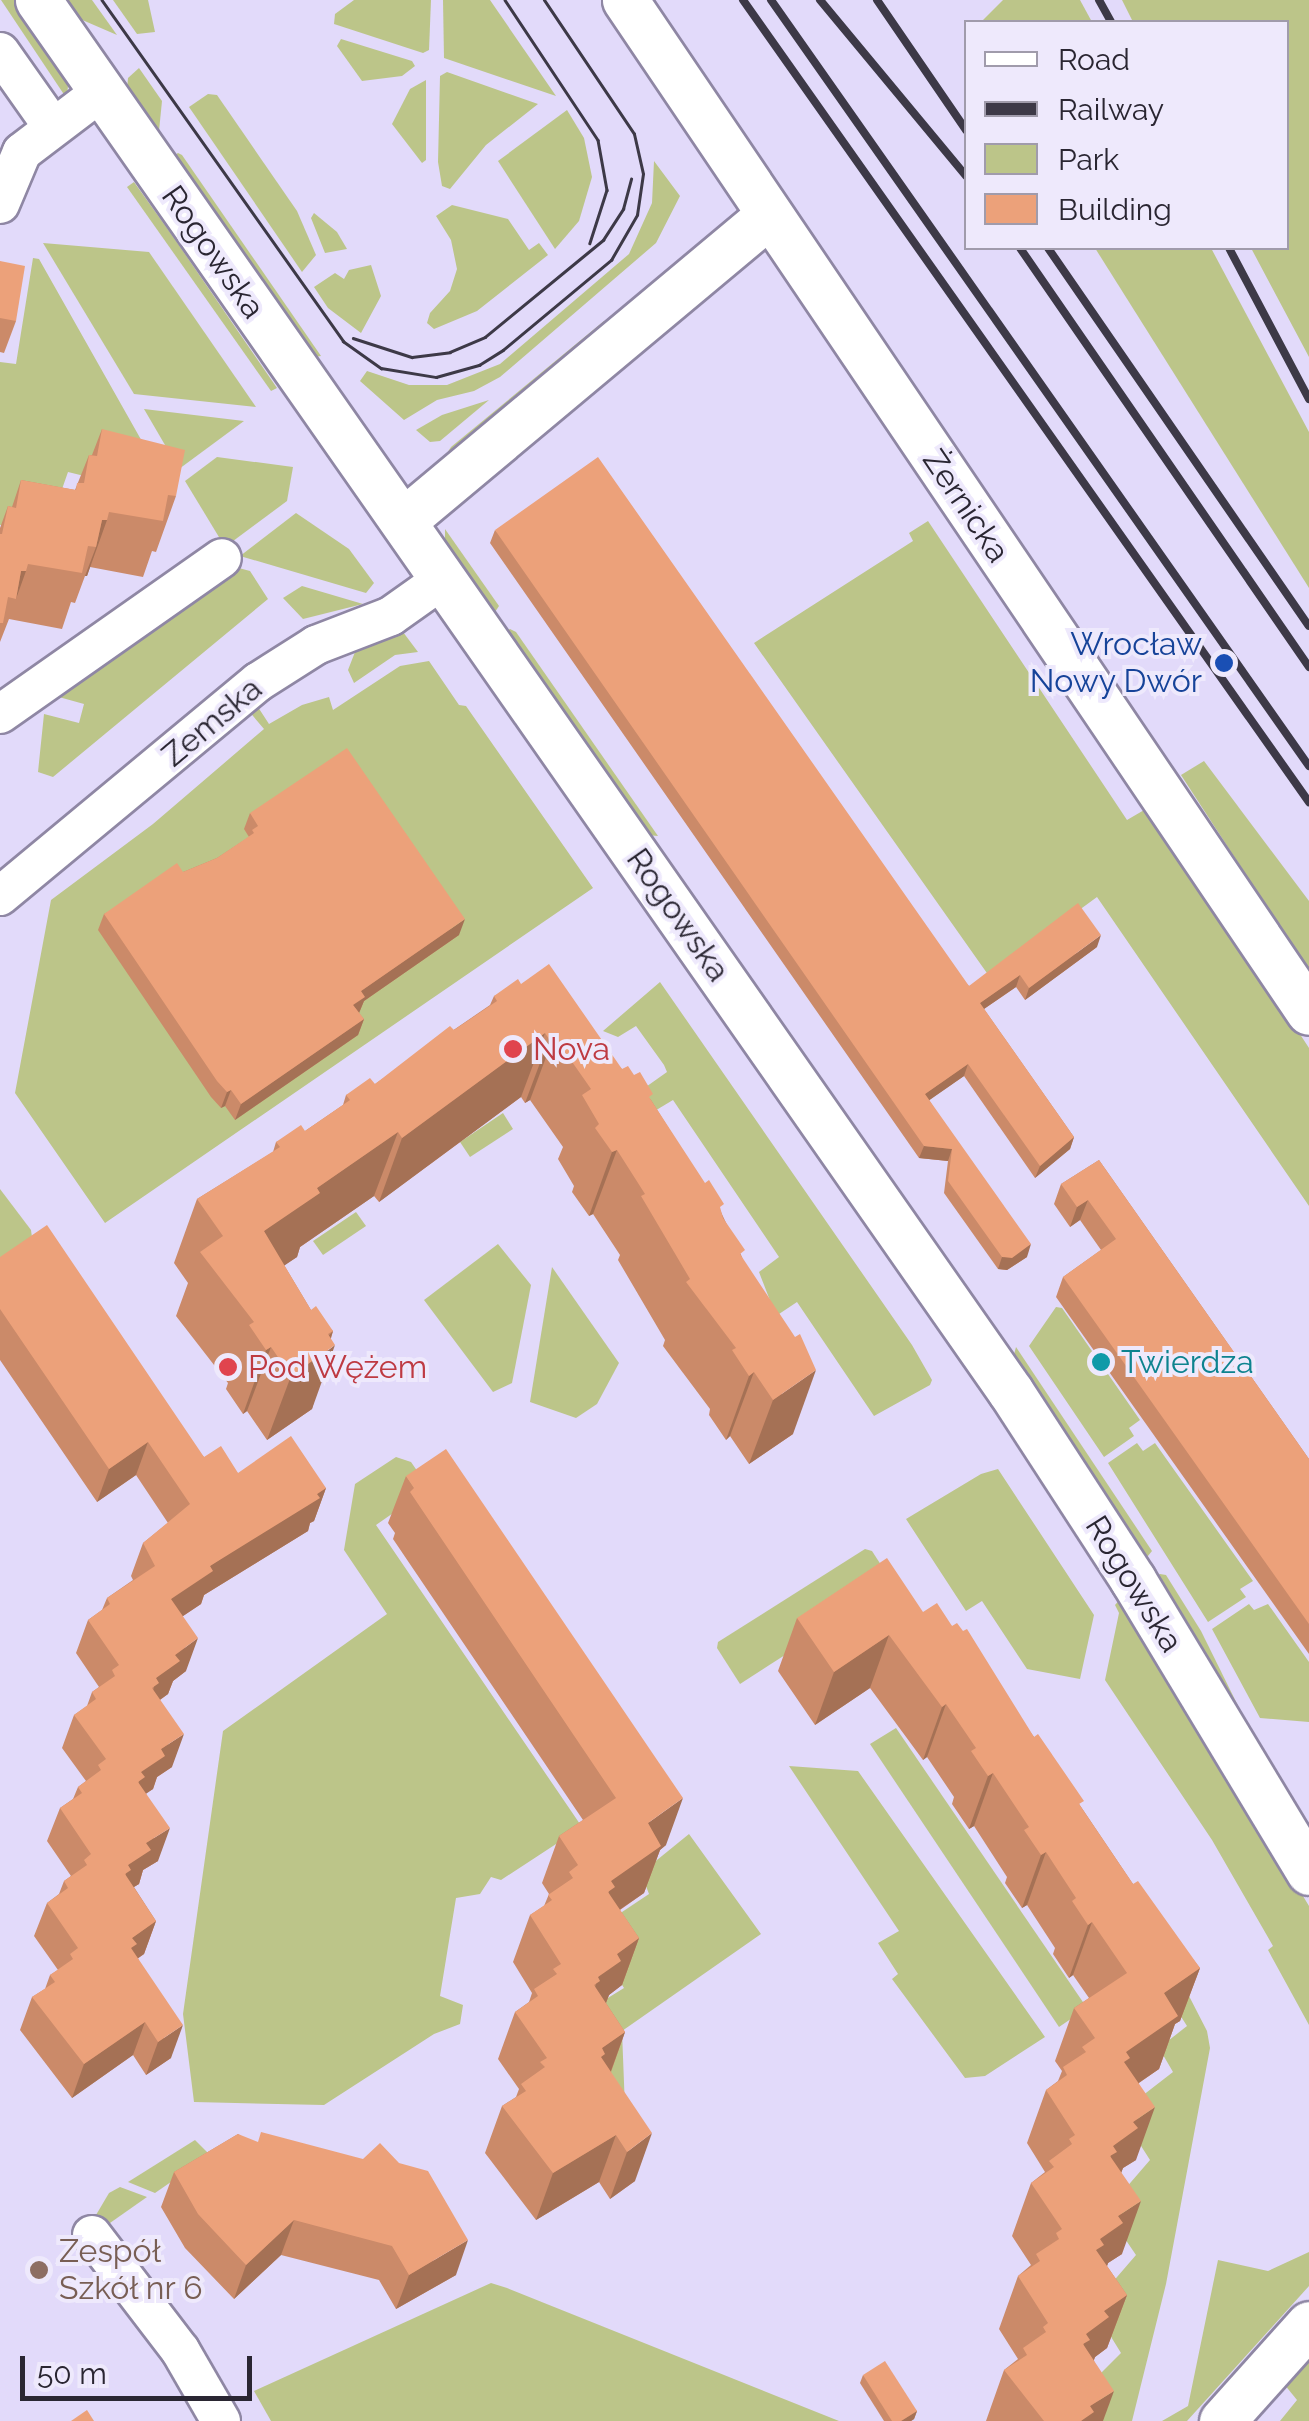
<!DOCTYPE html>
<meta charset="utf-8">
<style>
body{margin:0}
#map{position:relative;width:1309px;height:2421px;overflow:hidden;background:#e2dafa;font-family:Raleway,sans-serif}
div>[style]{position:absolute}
.green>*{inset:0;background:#bcc589}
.roads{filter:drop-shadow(2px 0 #8f87a4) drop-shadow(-2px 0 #8f87a4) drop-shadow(0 2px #8f87a4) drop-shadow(0 -2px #8f87a4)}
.minor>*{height:38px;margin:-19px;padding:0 19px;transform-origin:19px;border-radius:19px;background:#fff}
.tertiary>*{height:45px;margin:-22.5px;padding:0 22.5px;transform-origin:22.5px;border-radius:22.5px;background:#fff}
.tram>*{height:2.5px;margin:-1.25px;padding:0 1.25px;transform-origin:1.25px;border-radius:1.25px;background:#3d3947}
.rail>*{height:8px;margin:-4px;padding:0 4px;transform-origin:4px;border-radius:4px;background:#3d3947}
.wall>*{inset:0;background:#cb8a69}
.shaded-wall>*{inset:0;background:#a57155}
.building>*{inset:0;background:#eca17a}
.dots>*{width:28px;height:28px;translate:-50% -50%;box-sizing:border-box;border:5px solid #eee9fc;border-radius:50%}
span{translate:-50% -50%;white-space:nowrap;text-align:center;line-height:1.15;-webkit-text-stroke:8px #eee9fc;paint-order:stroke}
.street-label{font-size:32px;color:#2a2632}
.transit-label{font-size:32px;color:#164399}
.right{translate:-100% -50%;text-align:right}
.health-label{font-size:32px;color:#be3a42}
.left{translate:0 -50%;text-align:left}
.culture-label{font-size:32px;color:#0d838f}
.education-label{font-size:32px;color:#785e54}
.legend{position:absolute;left:964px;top:20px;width:325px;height:230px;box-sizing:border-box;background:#eee9fc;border:2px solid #a09bab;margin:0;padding:12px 18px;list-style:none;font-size:30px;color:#2a2632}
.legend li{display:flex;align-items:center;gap:20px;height:50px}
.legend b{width:50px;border:2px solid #a09bab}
.scale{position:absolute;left:20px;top:2356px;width:232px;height:45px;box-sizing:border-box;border:5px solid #2a2632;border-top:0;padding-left:12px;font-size:30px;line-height:35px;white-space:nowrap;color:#2a2632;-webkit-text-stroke:8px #eee9fc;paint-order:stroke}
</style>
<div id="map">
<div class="green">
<div style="clip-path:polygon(1px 0,18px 0,60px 66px,68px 85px,67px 99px)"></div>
<div style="clip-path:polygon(60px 0,92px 0,117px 35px,80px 19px)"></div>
<div style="clip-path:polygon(113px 0,148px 0,155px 32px,137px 34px)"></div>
<div style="clip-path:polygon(354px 0,431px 0,429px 50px,423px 53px,334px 24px,335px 14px)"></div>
<div style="clip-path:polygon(443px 0,490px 0,556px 96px,444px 58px)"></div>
<div style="clip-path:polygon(1003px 0,1080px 0,1092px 22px,981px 22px)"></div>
<div style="clip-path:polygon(1122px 0,1309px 0,1309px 357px,1251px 248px,1286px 248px,1286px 22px,1133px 22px)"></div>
<div style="clip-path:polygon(341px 39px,412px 61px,415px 66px,402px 76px,362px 81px,337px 46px)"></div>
<div style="clip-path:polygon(139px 68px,162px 101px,158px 141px,127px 89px,128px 78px)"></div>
<div style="clip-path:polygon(447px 72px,538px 104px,486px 145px,450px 189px,442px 186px,438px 162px,440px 76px)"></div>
<div style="clip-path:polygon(426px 80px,426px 160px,422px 163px,392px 124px,410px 89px)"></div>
<div style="clip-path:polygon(208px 94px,217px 95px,297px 211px,316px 255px,302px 272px,189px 107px)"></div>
<div style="clip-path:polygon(567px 110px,584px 138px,592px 177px,579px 221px,555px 249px,498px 161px)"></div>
<div style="clip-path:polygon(178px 153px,182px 155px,321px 356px,315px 357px,170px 158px)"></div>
<div style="clip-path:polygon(654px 161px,680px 196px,656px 243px,500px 377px,474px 391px,437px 400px,404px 420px,360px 381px,367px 371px,409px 385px,447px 385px,500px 364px,629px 254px,652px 203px)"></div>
<div style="clip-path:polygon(134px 182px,174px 238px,277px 388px,271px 391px,127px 187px)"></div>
<div style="clip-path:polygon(452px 205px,508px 219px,529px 250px,539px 243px,548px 255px,477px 311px,434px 329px,427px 323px,430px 313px,450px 291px,457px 269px,451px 240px,436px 216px)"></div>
<div style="clip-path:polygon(314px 213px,337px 232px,347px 249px,325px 253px,311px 218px)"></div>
<div style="clip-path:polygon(43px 243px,149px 252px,256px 407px,134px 394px)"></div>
<div style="clip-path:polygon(1095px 248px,1211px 248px,1309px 432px,1309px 588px)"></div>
<div style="clip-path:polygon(33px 258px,39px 259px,174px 498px,68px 472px,47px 532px,0 525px,0 362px,16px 364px)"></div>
<div style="clip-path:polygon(371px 265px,381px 296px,361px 333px,328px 308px,314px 287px,335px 273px,344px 279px,349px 270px)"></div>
<div style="clip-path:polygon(604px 321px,603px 328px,442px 461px,451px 447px)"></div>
<div style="clip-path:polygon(489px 400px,440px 441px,430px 442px,416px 430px,442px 415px)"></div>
<div style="clip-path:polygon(144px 409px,244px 421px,179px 469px)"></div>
<div style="clip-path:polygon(217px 457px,293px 467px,287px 501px,225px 547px,185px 481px)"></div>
<div style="clip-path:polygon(296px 513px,349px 549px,374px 583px,366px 593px,240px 556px)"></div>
<div style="clip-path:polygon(928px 521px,1127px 820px,1151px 806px,1309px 1048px,1309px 1206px,1097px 897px,989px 976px,754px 643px,913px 541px,909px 533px)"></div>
<div style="clip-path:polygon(445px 529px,499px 606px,491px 618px,445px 545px)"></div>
<div style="clip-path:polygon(235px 567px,250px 571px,268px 599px,53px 777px,38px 772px,44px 714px,79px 723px,84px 704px,48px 694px)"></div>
<div style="clip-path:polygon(302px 586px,363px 604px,303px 619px,283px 598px)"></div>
<div style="clip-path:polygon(400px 628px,418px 652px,395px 655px,354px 683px,348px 670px,355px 652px)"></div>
<div style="clip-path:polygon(510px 629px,516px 632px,658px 836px,647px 835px,502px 634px)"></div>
<div style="clip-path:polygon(429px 661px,459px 705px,466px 706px,593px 888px,105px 1223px,15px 1093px,51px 900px,153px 824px,264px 729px,248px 710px,256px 704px,269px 724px,302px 705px,329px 697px,333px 710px,400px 666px)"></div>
<div style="clip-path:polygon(1204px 761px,1309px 901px,1309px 972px,1181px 775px)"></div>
<div style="clip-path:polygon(660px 982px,912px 1345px,932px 1380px,930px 1385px,874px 1416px,797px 1302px,776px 1316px,759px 1272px,779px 1257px,673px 1100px,653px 1112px,643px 1089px,667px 1072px,664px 1065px,636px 1026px,618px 1037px,603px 1031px)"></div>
<div style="clip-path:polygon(503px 1113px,513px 1129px,470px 1157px,460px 1142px)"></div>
<div style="clip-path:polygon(0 1189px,31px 1230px,33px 1245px,0 1267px)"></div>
<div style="clip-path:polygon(356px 1212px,366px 1226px,323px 1255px,313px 1241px)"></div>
<div style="clip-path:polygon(498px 1244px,531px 1285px,512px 1383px,493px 1392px,424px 1300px)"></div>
<div style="clip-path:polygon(552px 1267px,619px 1363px,597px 1404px,576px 1418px,530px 1402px)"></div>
<div style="clip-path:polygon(1056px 1307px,1062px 1308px,1140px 1420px,1129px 1428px,1134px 1436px,1104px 1457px,1029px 1346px)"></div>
<div style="clip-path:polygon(1016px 1347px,1152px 1551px,1143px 1562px,1012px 1362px)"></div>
<div style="clip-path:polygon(1137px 1443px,1143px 1451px,1155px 1443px,1253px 1581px,1240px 1589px,1246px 1597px,1208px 1622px,1108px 1463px)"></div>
<div style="clip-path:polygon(396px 1457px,411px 1462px,429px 1488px,376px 1525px,582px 1827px,501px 1880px,491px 1877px,480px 1894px,456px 1898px,440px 1996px,463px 2005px,460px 2024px,434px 2034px,324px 2105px,194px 2102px,183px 2014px,223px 1731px,387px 1614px,344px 1550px,355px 1484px)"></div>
<div style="clip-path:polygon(998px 1469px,1094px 1615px,1080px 1679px,1027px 1669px,982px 1601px,966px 1611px,906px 1519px,981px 1474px)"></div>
<div style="clip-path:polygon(865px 1549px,872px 1551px,894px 1585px,740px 1684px,717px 1648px,718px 1642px)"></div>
<div style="clip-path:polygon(1160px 1574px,1166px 1575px,1201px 1631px,1248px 1726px,1154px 1578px)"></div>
<div style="clip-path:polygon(1122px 1597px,1309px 1906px,1309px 2025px,1268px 1950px,1273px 1946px,1212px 1840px,1105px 1680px,1119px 1613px,1115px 1605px)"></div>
<div style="clip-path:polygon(1249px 1604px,1254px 1610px,1268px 1604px,1309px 1662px,1309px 1722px,1260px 1718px,1212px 1629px)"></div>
<div style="clip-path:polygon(896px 1728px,1087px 2008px,1059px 2027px,870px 1744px)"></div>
<div style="clip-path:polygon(789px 1766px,858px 1771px,1045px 2037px,985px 2076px,965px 2078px,892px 1979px,898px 1974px,878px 1943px,899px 1931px)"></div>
<div style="clip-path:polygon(689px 1834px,761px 1934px,622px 2031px,625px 2108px,590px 2101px,603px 2001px,624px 1988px,595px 1942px,598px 1928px,649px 1894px,641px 1873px)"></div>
<div style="clip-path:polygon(1164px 1990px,1189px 1996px,1207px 2031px,1210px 2048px,1166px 2284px,1132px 2421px,1094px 2421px,1079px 2395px,1121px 2353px,1092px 2306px,1136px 2255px,1106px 2211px,1150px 2160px,1120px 2113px,1173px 2072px,1159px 2048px,1187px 2026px)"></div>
<div style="clip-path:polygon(195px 2140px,210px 2155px,155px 2193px,128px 2182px)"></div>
<div style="clip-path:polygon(120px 2187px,147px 2197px,100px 2230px,96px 2215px,109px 2193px)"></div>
<div style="clip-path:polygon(1309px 2252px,1309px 2286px,1187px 2421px,1162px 2421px,1188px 2406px,1218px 2260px,1268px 2271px)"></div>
<div style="clip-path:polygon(491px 2283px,507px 2288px,839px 2421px,271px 2421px,254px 2391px)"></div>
<div style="clip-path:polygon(1309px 2357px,1309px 2421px,1280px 2421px,1297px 2400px,1284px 2384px)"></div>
</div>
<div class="roads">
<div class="minor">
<div style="left:0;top:52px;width:92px;rotate:54.8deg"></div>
<div style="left:0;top:204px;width:56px;rotate:-67.1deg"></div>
<div style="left:22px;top:152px;width:101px;rotate:-37.3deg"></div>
<div style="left:0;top:714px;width:271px;rotate:-35.1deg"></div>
<div style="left:0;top:896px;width:335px;rotate:-39.7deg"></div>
<div style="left:258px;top:682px;width:69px;rotate:-32.5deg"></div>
<div style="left:316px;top:645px;width:80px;rotate:-21.1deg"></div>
<div style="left:391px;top:616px;width:64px;rotate:-35.4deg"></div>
<div style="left:92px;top:2235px;width:145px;rotate:52.6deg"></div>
<div style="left:180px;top:2350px;width:82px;rotate:60deg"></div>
</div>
<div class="tertiary">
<div style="left:38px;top:0;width:1698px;rotate:55.05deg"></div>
<div style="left:1011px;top:1392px;width:224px;rotate:57deg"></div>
<div style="left:1133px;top:1580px;width:341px;rotate:58.9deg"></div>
<div style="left:625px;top:0;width:1221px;rotate:55.95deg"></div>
<div style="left:403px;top:521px;width:477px;rotate:-39.9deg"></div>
<div style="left:1222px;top:2421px;width:130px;rotate:-48.1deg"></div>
</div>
</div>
<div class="tram">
<div style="left:102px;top:0;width:418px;rotate:54.7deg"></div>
<div style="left:343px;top:341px;width:47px;rotate:35.4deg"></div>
<div style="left:381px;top:368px;width:56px;rotate:9.3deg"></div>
<div style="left:436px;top:377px;width:45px;rotate:-15.6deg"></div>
<div style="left:479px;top:365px;width:28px;rotate:-32deg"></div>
<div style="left:503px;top:350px;width:141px;rotate:-39.8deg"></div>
<div style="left:611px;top:260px;width:52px;rotate:-60deg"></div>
<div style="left:637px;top:215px;width:41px;rotate:-81.7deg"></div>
<div style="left:643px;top:174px;width:41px;rotate:-102.7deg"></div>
<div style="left:634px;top:134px;width:161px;rotate:-123.9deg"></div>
<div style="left:505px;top:0;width:168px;rotate:56.4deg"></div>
<div style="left:598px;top:140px;width:51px;rotate:79.8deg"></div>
<div style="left:607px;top:190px;width:56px;rotate:107.8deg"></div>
<div style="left:353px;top:338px;width:62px;rotate:17.9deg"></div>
<div style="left:412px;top:357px;width:38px;rotate:-7deg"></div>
<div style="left:450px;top:352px;width:38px;rotate:-23deg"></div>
<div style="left:485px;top:337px;width:153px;rotate:-39.4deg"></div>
<div style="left:603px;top:240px;width:37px;rotate:-57deg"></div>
<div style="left:623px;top:209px;width:31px;rotate:-75deg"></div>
</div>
<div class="rail">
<div style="left:743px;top:0;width:982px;rotate:54.79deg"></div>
<div style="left:771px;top:0;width:936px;rotate:54.92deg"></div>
<div style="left:820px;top:0;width:229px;rotate:50.3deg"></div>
<div style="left:877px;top:0;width:158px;rotate:55.6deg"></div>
<div style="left:1099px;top:0;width:25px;rotate:61deg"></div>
<div style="left:1020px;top:248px;width:509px;rotate:55.4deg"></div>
<div style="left:1048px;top:248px;width:459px;rotate:55.4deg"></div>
<div style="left:1229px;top:248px;width:171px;rotate:62.1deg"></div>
</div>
<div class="wall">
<div style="clip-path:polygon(0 261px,16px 321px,4px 353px,0 352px)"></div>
<div style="clip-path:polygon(102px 429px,176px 496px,156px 552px,152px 551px,143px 577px,90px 567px,87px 576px,85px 576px,75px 603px,71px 602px,62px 629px,9px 619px,0 642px,0 528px,8px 506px,12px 507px,21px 480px,75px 490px,89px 455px,92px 455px)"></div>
<div style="clip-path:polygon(495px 530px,969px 986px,1097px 947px,1025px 1000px,1016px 987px,984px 1009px,1074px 1137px,1070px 1149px,1035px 1178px,964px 1076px,929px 1100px,1027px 1257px,1007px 1270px,998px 1269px,944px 1193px,948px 1161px,919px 1158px,490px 543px)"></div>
<div style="clip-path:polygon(250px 813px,459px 935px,364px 1001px,359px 1013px,364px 1019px,358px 1035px,235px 1120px,225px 1106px,221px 1108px,211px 1097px,98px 930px,104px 914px,183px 872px,217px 858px,249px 837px,244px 829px)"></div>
<div style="clip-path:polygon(521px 984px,622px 1069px,651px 1100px,721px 1212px,742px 1257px,793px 1434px,749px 1464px,730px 1436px,726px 1440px,709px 1415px,710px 1409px,663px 1346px,665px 1340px,618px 1260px,620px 1255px,593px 1214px,589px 1216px,572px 1192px,574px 1186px,558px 1159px,563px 1147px,530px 1100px,525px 1103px,521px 1097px,379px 1202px,374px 1196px,300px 1247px,297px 1257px,284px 1265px,311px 1310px,333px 1331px,312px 1409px,267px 1440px,247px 1411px,243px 1414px,226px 1389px,228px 1383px,176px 1316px,188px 1283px,174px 1263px,197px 1199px,273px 1152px,276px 1142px,305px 1131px,343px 1105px,346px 1095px,375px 1084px,490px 1005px,494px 996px)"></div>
<div style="clip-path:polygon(1099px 1160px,1309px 1459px,1309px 1654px,1056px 1297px,1063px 1277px,1101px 1250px,1080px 1220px,1070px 1227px,1054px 1204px,1061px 1184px)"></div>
<div style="clip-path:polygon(0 1257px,204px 1457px,238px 1473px,326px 1488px,314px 1521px,310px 1523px,308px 1531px,204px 1595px,201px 1604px,183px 1616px,186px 1671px,173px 1681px,168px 1694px,160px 1700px,172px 1767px,157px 1777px,153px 1789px,146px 1793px,158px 1861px,143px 1870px,139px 1884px,134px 1887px,156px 1921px,144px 1954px,138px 1958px,171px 2058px,146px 2075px,133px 2055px,72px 2098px,20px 2030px,32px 1997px,45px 1989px,50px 1975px,58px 1970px,34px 1936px,47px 1903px,59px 1894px,64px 1881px,71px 1876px,47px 1841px,60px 1808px,73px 1799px,78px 1787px,86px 1781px,62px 1748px,74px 1715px,87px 1706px,92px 1692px,99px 1687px,76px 1653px,88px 1620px,102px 1610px,107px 1598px,133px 1580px,131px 1576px,143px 1543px,168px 1523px,136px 1475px,97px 1502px,0 1360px)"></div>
<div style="clip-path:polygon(406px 1476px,666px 1845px,660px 1850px,644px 1893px,620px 1910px,639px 1938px,622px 1985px,609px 1995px,606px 2003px,625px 2032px,611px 2072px,635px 2181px,610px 2199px,599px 2182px,536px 2220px,485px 2153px,502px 2106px,516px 2097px,519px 2089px,498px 2059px,515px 2012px,529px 2002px,532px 1993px,513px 1962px,530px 1915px,544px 1906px,549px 1894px,542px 1883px,559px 1836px,583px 1820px,393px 1539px,395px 1533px,388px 1523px)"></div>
<div style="clip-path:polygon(923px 1612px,952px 1626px,1034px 1737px,1133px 1884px,1200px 1968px,1180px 2021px,1175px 2024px,1159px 2069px,1139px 2083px,1136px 2160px,1123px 2168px,1121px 2173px,1122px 2254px,1108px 2263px,1107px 2266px,1127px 2295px,1107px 2348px,1095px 2357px,1094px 2360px,1103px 2421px,986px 2421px,1004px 2370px,1018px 2359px,999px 2329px,1018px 2276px,1031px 2265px,1012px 2236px,1031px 2183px,1045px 2172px,1027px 2143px,1046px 2090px,1058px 2081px,1062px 2071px,1055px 2061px,1074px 2008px,1089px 1998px,1073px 1975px,1069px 1978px,1053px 1954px,1055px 1948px,1027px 1905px,1022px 1908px,1005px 1883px,1007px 1877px,974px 1826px,969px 1829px,952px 1804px,954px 1797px,927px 1757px,923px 1760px,870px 1688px,815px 1725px,778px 1671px,797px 1618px)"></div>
<div style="clip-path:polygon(238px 2134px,456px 2275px,396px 2309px,379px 2280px,281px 2255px,234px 2299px,185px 2248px,161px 2207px,174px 2172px)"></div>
<div style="clip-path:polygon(863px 2375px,917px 2411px,914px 2419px,911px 2421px,884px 2421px,860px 2383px)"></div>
</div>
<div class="shaded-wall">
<div style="clip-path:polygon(102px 520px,107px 520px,87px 576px,85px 576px,96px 547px)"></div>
<div style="clip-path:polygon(21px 571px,26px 571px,6px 627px,16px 599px)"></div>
<div style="clip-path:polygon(465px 919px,459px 935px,364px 1001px,359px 1013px,353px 1005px,361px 991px)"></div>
<div style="clip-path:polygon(1101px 935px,1097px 947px,1025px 1000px,1029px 988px)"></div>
<div style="clip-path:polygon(1020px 975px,1016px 987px,975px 1015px,980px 1003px)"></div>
<div style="clip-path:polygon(364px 1019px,358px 1035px,235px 1120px,241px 1104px)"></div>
<div style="clip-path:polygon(545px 1033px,521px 1097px,379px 1202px,402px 1138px)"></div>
<div style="clip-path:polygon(554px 1036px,530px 1100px,525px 1103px,549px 1039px)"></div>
<div style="clip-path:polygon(968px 1064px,964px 1076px,921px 1106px,925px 1094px)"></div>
<div style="clip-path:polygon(231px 1090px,225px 1106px,221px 1108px,227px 1092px)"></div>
<div style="clip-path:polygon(398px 1132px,374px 1196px,300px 1247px,297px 1257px,241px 1295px,264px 1231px,317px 1188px)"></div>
<div style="clip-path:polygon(1074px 1137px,1070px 1149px,1035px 1178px,1040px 1166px)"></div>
<div style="clip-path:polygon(924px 1146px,952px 1149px,948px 1161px,919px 1158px)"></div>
<div style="clip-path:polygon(617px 1150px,593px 1214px,589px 1216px,612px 1152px)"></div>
<div style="clip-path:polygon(1088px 1200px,1080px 1220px,1070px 1227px,1077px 1207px)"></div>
<div style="clip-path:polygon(1031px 1244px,1027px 1257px,1007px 1270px,998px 1269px,1002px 1257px)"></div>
<div style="clip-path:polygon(333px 1331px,326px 1352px,335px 1345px,312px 1409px,267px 1440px,291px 1376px)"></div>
<div style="clip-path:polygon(271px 1347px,247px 1411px,243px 1414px,266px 1350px)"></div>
<div style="clip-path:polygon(816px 1370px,793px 1434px,749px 1464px,773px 1400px)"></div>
<div style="clip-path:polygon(754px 1372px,730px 1436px,726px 1440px,749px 1376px)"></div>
<div style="clip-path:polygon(148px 1442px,136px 1475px,97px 1502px,109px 1469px)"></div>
<div style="clip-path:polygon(326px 1488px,314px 1521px,310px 1523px,308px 1531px,204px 1595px,201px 1604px,159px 1632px,171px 1599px,210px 1566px)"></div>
<div style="clip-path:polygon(889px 1635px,870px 1688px,815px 1725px,834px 1672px)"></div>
<div style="clip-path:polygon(198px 1638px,186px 1671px,173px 1681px,168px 1694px,151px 1706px,147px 1717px,156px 1678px,175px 1655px)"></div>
<div style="clip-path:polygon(946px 1704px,927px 1757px,923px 1760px,942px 1707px)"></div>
<div style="clip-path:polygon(184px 1734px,172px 1767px,157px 1777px,153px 1789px,137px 1800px,133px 1810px,141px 1772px,161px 1749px)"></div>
<div style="clip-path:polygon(993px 1773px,974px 1826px,969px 1829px,988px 1776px)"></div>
<div style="clip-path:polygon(683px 1798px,666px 1845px,660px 1850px,644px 1893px,603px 1921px,611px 1881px,648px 1823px)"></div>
<div style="clip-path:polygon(170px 1828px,158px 1861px,143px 1870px,139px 1884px,122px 1894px,119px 1903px,128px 1865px,146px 1843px)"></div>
<div style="clip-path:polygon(1046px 1852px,1027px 1905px,1022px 1908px,1041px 1855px)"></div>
<div style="clip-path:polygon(156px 1921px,144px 1954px,130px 1964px,132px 1938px)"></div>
<div style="clip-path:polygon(1092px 1922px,1073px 1975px,1069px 1978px,1088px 1925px)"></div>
<div style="clip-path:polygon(639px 1938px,622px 1985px,609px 1995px,604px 2008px,583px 2028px,598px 1977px,617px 1954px)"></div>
<div style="clip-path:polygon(1200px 1968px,1180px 2021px,1175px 2024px,1159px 2069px,1115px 2099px,1126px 2052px,1164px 1993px)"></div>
<div style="clip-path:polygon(145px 2022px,133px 2055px,72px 2098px,84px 2064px)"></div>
<div style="clip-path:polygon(183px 2025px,171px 2058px,146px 2075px,158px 2042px)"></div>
<div style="clip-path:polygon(625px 2032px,608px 2079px,592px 2089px,602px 2048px)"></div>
<div style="clip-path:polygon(1155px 2107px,1136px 2160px,1123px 2168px,1118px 2181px,1103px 2192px,1113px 2146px,1133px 2122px)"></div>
<div style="clip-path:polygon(652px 2133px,635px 2181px,610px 2199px,627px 2152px)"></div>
<div style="clip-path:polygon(616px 2135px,599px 2182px,536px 2220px,553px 2173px)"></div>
<div style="clip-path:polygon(1141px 2201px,1122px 2254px,1108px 2263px,1104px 2276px,1077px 2303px,1100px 2239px,1118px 2216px)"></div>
<div style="clip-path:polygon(294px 2220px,281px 2255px,234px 2299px,246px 2265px)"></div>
<div style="clip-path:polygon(468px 2240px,456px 2275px,396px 2309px,409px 2275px)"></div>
<div style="clip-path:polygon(1127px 2295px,1107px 2348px,1095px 2357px,1090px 2370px,1075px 2381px,1086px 2334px,1104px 2311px)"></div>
<div style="clip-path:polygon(1114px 2391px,1103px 2421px,1081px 2421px,1090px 2406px)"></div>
<div style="clip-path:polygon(917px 2411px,914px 2419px,911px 2421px,901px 2421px)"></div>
</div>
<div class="building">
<div style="clip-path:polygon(0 261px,25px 266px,16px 321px,0 318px)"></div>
<div style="clip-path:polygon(102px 429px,185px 450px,176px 496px,168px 495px,163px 521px,109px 512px,107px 520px,102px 520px,96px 547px,88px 546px,82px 573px,28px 564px,26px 571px,21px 571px,16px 599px,8px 597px,3px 623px,0 623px,0 534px,2px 534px,8px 506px,16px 508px,21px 480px,76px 490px,77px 483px,84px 483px,89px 455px,97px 456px)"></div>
<div style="clip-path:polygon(598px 457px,969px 986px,1078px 903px,1101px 935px,1029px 988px,1020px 975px,980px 1003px,1074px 1137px,1040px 1166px,968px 1064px,925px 1094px,1031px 1244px,1012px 1258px,1002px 1257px,948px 1181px,952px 1149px,924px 1146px,495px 530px)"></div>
<div style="clip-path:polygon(347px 748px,465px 919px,361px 991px,365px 997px,353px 1005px,364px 1019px,241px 1104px,231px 1090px,227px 1092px,217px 1081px,104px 914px,177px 863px,183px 872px,217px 858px,254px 833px,252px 830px,258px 826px,250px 813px)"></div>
<div style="clip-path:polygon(549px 964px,622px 1069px,628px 1066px,634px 1075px,640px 1072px,653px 1094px,649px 1097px,705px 1183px,709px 1180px,724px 1204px,720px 1207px,723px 1218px,745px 1250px,740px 1254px,795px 1337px,800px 1334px,816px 1370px,773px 1400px,754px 1372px,749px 1376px,732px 1350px,736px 1348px,686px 1282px,690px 1279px,641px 1196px,645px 1194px,617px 1150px,612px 1152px,595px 1128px,599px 1124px,582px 1095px,591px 1089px,554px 1036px,549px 1039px,545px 1033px,402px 1138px,398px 1132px,317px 1188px,320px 1193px,264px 1231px,311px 1310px,316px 1306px,333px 1331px,328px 1334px,335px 1345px,291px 1376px,271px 1347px,266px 1350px,249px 1325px,254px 1322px,200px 1252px,223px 1236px,197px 1199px,280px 1147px,276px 1142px,301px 1125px,305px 1131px,350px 1100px,346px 1095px,370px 1078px,375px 1084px,450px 1026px,454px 1030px,497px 1001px,494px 996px,518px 979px,521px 984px)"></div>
<div style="clip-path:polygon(1099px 1160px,1309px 1459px,1309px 1624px,1063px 1277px,1116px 1239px,1088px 1200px,1077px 1207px,1061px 1184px)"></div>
<div style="clip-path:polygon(47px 1225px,204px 1457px,221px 1446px,238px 1473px,291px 1436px,326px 1488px,317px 1494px,320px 1498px,210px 1566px,213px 1571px,171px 1599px,198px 1638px,175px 1655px,180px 1661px,156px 1678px,159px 1683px,152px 1688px,184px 1734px,161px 1749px,165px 1756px,141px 1772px,145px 1777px,138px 1782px,170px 1828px,146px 1843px,151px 1850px,128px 1865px,131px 1870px,125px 1874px,156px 1921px,132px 1938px,137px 1944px,131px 1948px,183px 2025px,158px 2042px,145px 2022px,84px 2064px,32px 1997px,55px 1982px,50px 1975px,73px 1959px,70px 1954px,78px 1948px,47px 1903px,68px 1888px,64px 1881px,87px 1865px,84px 1860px,91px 1854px,60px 1808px,82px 1793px,78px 1787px,101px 1770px,98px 1765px,106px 1759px,74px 1715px,96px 1699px,92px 1692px,115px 1676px,112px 1670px,119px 1665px,88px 1620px,110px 1604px,107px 1598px,155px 1566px,143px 1543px,190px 1504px,148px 1442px,109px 1469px,0 1309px,0 1257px)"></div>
<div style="clip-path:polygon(446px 1449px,683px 1798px,648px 1823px,661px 1846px,611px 1881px,615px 1887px,608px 1892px,639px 1938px,617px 1954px,621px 1961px,598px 1977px,600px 1981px,594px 1985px,625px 2032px,602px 2048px,605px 2054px,601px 2057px,652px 2133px,627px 2152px,616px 2135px,553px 2173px,502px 2106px,526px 2091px,521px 2084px,545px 2067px,540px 2062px,547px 2058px,515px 2012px,538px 1996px,534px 1989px,557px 1974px,553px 1969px,561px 1964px,530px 1915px,552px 1900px,548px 1895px,573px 1878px,569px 1872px,578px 1865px,559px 1836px,616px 1798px,410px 1492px,414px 1488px,406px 1476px)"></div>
<div style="clip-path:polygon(887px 1558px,923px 1612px,937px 1603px,952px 1626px,957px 1623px,963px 1631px,967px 1629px,1034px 1737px,1038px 1734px,1084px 1801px,1079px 1804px,1133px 1884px,1138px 1881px,1200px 1968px,1164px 1993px,1178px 2016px,1126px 2052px,1130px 2058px,1124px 2062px,1155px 2107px,1133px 2122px,1138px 2128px,1113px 2146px,1117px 2152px,1110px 2156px,1141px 2201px,1118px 2216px,1123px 2223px,1100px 2239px,1104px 2245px,1096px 2250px,1127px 2295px,1104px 2311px,1109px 2317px,1086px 2334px,1090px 2340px,1083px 2344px,1114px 2391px,1090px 2406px,1094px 2412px,1081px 2421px,1044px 2421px,1004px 2370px,1027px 2355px,1023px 2348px,1046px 2332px,1043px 2327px,1048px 2323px,1018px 2276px,1040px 2261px,1036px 2254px,1059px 2239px,1056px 2233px,1062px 2229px,1031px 2183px,1054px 2167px,1049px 2161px,1072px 2144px,1069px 2139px,1075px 2135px,1046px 2090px,1067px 2075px,1063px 2067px,1086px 2052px,1082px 2047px,1095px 2038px,1074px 2008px,1127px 1973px,1092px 1922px,1088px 1925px,1072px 1901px,1076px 1898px,1046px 1852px,1041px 1855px,1024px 1830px,1029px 1827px,993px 1773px,988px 1776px,971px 1751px,976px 1748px,946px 1704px,942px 1707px,889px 1635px,834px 1672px,797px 1618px)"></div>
<div style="clip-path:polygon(261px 2132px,363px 2159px,380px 2143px,399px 2163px,428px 2171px,468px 2240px,409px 2275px,392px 2246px,294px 2220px,246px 2265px,198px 2214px,174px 2172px,238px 2134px,258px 2142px)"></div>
<div style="clip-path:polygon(885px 2361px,917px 2411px,901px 2421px,892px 2421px,863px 2375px)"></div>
<div style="clip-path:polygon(87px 2410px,94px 2421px,71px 2421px)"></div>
</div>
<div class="dots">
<div style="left:1224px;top:663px;background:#1a4fb4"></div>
<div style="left:513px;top:1049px;background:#e0444e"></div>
<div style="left:1101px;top:1362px;background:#0f9aa8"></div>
<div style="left:228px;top:1367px;background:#e0444e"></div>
<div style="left:39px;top:2270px;background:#8d6e63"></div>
</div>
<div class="street-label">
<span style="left:213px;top:252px;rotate:55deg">Rogowska</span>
<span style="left:966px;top:506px;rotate:56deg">Żernicka</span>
<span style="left:212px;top:722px;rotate:-40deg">Zemska</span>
<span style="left:678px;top:915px;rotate:55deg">Rogowska</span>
<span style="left:1134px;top:1584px;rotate:58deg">Rogowska</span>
</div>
<div class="transit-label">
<span class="right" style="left:1202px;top:663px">Wrocław<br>Nowy Dwór</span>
</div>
<div class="health-label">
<span class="left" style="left:533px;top:1049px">Nova</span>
<span class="left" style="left:248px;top:1367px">Pod Wężem</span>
</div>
<div class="culture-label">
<span class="left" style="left:1121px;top:1362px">Twierdza</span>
</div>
<div class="education-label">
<span class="left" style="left:59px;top:2270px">Zespół<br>Szkół nr 6</span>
</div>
<ul class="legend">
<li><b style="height:12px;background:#fff"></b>Road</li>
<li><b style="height:12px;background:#3d3947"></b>Railway</li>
<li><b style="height:28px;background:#bcc589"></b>Park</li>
<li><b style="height:28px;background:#eca17a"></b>Building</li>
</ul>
<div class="scale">50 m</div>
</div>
